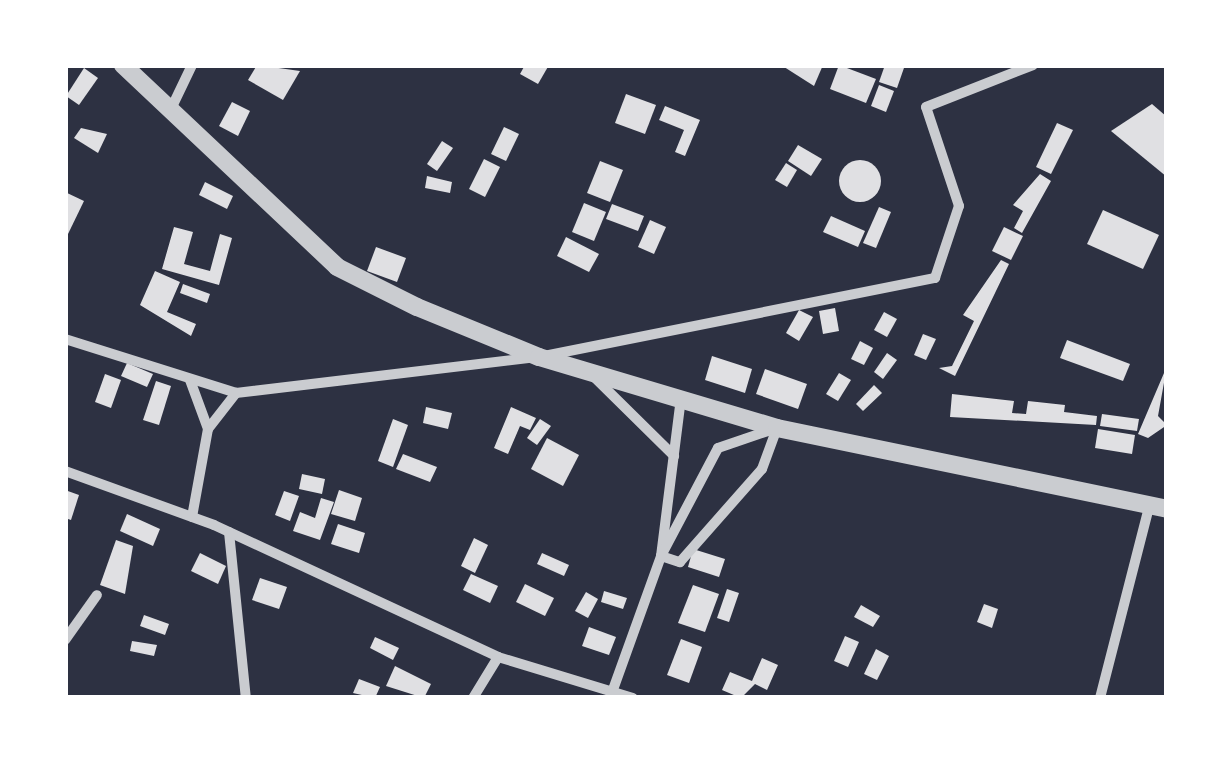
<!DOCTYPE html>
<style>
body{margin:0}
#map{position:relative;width:1232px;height:763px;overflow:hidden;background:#2d3142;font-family:Lato,sans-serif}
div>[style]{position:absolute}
.building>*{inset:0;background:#e0e0e3}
.round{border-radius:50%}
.minor>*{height:10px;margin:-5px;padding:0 5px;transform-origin:5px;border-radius:5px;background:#caccd0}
.tertiary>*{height:18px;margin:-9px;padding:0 9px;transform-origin:9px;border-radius:9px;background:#caccd0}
span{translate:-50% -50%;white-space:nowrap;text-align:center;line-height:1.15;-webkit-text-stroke:9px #fff;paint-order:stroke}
.frame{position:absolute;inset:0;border:68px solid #fff;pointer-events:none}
</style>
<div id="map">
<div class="building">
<div style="clip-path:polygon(257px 65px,300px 71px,283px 100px,248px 80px)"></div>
<div style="clip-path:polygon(525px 65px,549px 65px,538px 84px,520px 74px)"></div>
<div style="clip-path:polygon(781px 65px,823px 65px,814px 86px)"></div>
<div style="clip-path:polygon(839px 65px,876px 79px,866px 103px,830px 89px)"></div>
<div style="clip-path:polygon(885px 65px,905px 65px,897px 88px,879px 82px)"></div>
<div style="clip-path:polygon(84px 68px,98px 78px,79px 105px,66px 96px)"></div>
<div style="clip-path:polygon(879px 85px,894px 91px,886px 112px,871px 106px)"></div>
<div style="clip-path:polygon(626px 94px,656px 105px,645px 134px,615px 123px)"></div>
<div style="clip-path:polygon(232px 102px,250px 111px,238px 136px,219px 126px)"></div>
<div style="clip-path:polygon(1152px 104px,1167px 117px,1167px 177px,1111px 131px)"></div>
<div style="clip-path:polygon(665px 106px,700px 120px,685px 156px,675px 152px,684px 130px,659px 120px)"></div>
<div style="clip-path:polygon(1057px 123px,1073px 130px,1051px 174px,1036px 167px)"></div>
<div style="clip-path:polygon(504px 127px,519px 134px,506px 161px,491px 154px)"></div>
<div style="clip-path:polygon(81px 128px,107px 134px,98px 153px,74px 138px)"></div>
<div style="clip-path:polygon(442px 141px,453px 148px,437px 171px,427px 164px)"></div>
<div style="clip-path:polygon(798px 145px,822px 159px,811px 176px,788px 161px)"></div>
<div style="clip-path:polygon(484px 159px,500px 167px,485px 197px,469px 189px)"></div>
<div class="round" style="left:839px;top:160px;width:42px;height:42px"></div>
<div style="clip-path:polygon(600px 161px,623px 170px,610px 202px,587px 193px)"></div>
<div style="clip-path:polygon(786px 163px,797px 170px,787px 187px,775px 180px)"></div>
<div style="clip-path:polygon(1040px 174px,1051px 181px,1022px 233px,1014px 228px,1023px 211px,1013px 205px)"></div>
<div style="clip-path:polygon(427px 176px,452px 182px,450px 193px,425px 188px)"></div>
<div style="clip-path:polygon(205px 182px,233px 196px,227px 209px,199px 195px)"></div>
<div style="clip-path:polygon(65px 192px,84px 201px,68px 234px,65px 233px)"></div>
<div style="clip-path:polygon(584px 203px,606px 212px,594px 241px,572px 232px)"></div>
<div style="clip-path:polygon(612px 204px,644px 216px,638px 231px,606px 219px)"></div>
<div style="clip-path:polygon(879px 207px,891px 212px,876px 248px,863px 243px)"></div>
<div style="clip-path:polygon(1103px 210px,1159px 235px,1143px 269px,1087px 244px)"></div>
<div style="clip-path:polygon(831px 216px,865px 231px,858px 247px,823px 232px)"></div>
<div style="clip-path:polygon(650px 220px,666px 227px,654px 254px,638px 247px)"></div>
<div style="clip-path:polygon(174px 227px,193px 232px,184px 264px,210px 271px,220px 234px,232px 238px,219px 285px,162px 269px)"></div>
<div style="clip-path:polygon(1004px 227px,1023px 236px,1011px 260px,992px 251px)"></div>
<div style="clip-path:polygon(566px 237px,599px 254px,589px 272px,557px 256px)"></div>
<div style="clip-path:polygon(376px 247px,406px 258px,397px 282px,367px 271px)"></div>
<div style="clip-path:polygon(1001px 260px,1009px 264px,955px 376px,939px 368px,952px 366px,974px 321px,963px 315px)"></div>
<div style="clip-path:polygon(155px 271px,180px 282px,167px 312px,196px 324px,191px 336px,140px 305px)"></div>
<div style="clip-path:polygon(183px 284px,210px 294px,207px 303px,180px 293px)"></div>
<div style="clip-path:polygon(835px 308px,839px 331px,823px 334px,819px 311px)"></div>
<div style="clip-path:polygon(799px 310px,813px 317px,799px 341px,786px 333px)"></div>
<div style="clip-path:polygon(884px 312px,897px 319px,887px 337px,874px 330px)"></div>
<div style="clip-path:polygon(923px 334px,936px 339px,926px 360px,914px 355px)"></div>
<div style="clip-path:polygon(1067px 340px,1130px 364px,1123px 381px,1060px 358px)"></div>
<div style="clip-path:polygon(860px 341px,873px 348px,864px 365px,851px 359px)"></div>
<div style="clip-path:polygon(887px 353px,897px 360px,883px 379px,874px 372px)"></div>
<div style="clip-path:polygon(712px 356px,752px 369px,745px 393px,705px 380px)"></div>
<div style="clip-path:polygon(127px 363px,153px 374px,147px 387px,121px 376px)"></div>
<div style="clip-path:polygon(1167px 366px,1158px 416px,1167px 425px,1148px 438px,1138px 434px)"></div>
<div style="clip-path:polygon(765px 369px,807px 384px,798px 409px,756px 394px)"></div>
<div style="clip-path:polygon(839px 373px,851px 380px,838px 401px,826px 394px)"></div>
<div style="clip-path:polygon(105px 374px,121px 380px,111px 408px,95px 402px)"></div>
<div style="clip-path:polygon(156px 381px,171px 386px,159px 425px,143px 420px)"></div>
<div style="clip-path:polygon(874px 385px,882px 393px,863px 411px,856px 404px)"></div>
<div style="clip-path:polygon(952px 394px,1014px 401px,1012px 413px,1026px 414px,1028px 401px,1065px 405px,1064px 412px,1097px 416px,1096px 425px,950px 417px)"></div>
<div style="clip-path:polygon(426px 407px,452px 413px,448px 429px,423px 423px)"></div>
<div style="clip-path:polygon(511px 407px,536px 418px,530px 430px,520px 426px,508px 454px,494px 448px)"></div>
<div style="clip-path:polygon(1102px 414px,1139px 419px,1137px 431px,1100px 426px)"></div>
<div style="clip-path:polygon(393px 419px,408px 425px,393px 467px,378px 461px)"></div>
<div style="clip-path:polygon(540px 419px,551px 426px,537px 445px,527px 438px)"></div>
<div style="clip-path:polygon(1098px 429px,1135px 435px,1132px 454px,1095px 448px)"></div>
<div style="clip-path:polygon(547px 438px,579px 455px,563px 486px,531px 469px)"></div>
<div style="clip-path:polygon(403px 454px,437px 467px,430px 482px,396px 469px)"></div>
<div style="clip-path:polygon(302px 474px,325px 479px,322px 494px,299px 489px)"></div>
<div style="clip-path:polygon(65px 490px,79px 495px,71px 520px,65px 518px)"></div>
<div style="clip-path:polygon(339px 490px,362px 498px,355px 521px,331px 514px)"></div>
<div style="clip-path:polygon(284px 491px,299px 496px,290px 521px,275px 515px)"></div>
<div style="clip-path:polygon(321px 498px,334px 502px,320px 540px,293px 531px,300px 512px,315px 518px)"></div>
<div style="clip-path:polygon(127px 514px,160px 529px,153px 546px,120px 531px)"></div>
<div style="clip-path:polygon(338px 524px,365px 533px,359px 553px,331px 544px)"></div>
<div style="clip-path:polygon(474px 538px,488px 545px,475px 573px,461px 566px)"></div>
<div style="clip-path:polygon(116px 540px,133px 546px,125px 594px,100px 585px)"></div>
<div style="clip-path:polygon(693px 549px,725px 559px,719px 577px,688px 567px)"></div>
<div style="clip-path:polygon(200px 553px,226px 566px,218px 584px,191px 571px)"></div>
<div style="clip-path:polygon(542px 553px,569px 565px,564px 576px,537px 564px)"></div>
<div style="clip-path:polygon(471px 574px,498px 586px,490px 603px,463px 590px)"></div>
<div style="clip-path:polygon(260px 578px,287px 587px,279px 609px,252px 600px)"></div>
<div style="clip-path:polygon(525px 584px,554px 598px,545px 616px,516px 602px)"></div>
<div style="clip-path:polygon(693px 585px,719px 594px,705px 632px,678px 623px)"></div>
<div style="clip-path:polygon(727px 589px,739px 593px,729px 622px,717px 618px)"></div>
<div style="clip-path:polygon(604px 591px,627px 598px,623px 609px,601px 602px)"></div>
<div style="clip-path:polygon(586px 592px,598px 599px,588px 618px,575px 611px)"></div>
<div style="clip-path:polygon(984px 604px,998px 609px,992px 628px,977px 622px)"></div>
<div style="clip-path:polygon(861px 605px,880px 616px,873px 627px,854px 617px)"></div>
<div style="clip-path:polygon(144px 615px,169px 624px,165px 635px,140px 626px)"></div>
<div style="clip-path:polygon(589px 627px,616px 637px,609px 655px,582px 646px)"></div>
<div style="clip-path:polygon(845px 636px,859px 642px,848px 667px,834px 661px)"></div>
<div style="clip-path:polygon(375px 637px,399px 648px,393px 660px,370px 648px)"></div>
<div style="clip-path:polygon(681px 639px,702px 647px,689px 683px,667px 675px)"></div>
<div style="clip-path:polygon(132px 641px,157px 645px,154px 656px,130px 651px)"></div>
<div style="clip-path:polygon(876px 649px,889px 656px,877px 680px,864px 674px)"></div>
<div style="clip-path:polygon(762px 658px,778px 665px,767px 690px,755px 684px,741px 698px,722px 690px,730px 672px,752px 681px)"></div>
<div style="clip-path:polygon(395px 666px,431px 684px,424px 698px,386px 686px)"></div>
<div style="clip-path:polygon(359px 679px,380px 687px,375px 698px,353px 693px)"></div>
</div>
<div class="minor">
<div style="left:170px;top:111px;width:51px;rotate:-64.4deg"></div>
<div style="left:65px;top:339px;width:179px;rotate:17.5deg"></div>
<div style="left:236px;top:393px;width:305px;rotate:-6.8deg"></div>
<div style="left:539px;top:357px;width:404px;rotate:-11.3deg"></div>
<div style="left:935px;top:278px;width:76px;rotate:-71.6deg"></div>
<div style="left:959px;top:206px;width:104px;rotate:-108.4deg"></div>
<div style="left:926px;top:107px;width:115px;rotate:-21.4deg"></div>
<div style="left:593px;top:376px;width:114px;rotate:44.6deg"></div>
<div style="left:190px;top:380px;width:52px;rotate:69.8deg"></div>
<div style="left:681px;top:398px;width:159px;rotate:97.2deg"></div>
<div style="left:661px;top:556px;width:20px;rotate:18deg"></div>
<div style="left:680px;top:562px;width:124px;rotate:-48.6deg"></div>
<div style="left:762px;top:469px;width:44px;rotate:-69.9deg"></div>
<div style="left:65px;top:471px;width:158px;rotate:19.9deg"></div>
<div style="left:214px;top:525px;width:313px;rotate:24.9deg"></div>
<div style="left:498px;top:657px;width:141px;rotate:16.9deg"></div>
<div style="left:192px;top:517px;width:89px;rotate:-79.7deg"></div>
<div style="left:208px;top:429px;width:46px;rotate:-52.1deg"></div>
<div style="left:229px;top:532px;width:167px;rotate:84.2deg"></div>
<div style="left:65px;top:640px;width:55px;rotate:-54.6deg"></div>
<div style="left:473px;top:698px;width:48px;rotate:-58.6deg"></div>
<div style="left:610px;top:698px;width:151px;rotate:-70.2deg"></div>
<div style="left:661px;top:556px;width:122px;rotate:-62.2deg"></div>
<div style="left:718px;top:448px;width:56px;rotate:-18.8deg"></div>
<div style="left:1100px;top:698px;width:201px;rotate:-75.6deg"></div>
</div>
<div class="tertiary">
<div style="left:123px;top:65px;width:294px;rotate:43.3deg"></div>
<div style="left:337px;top:267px;width:89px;rotate:26.6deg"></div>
<div style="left:417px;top:307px;width:132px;rotate:22.3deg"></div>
<div style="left:539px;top:357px;width:248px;rotate:16.6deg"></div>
<div style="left:777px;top:428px;width:398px;rotate:11.7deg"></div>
</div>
<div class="frame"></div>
</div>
